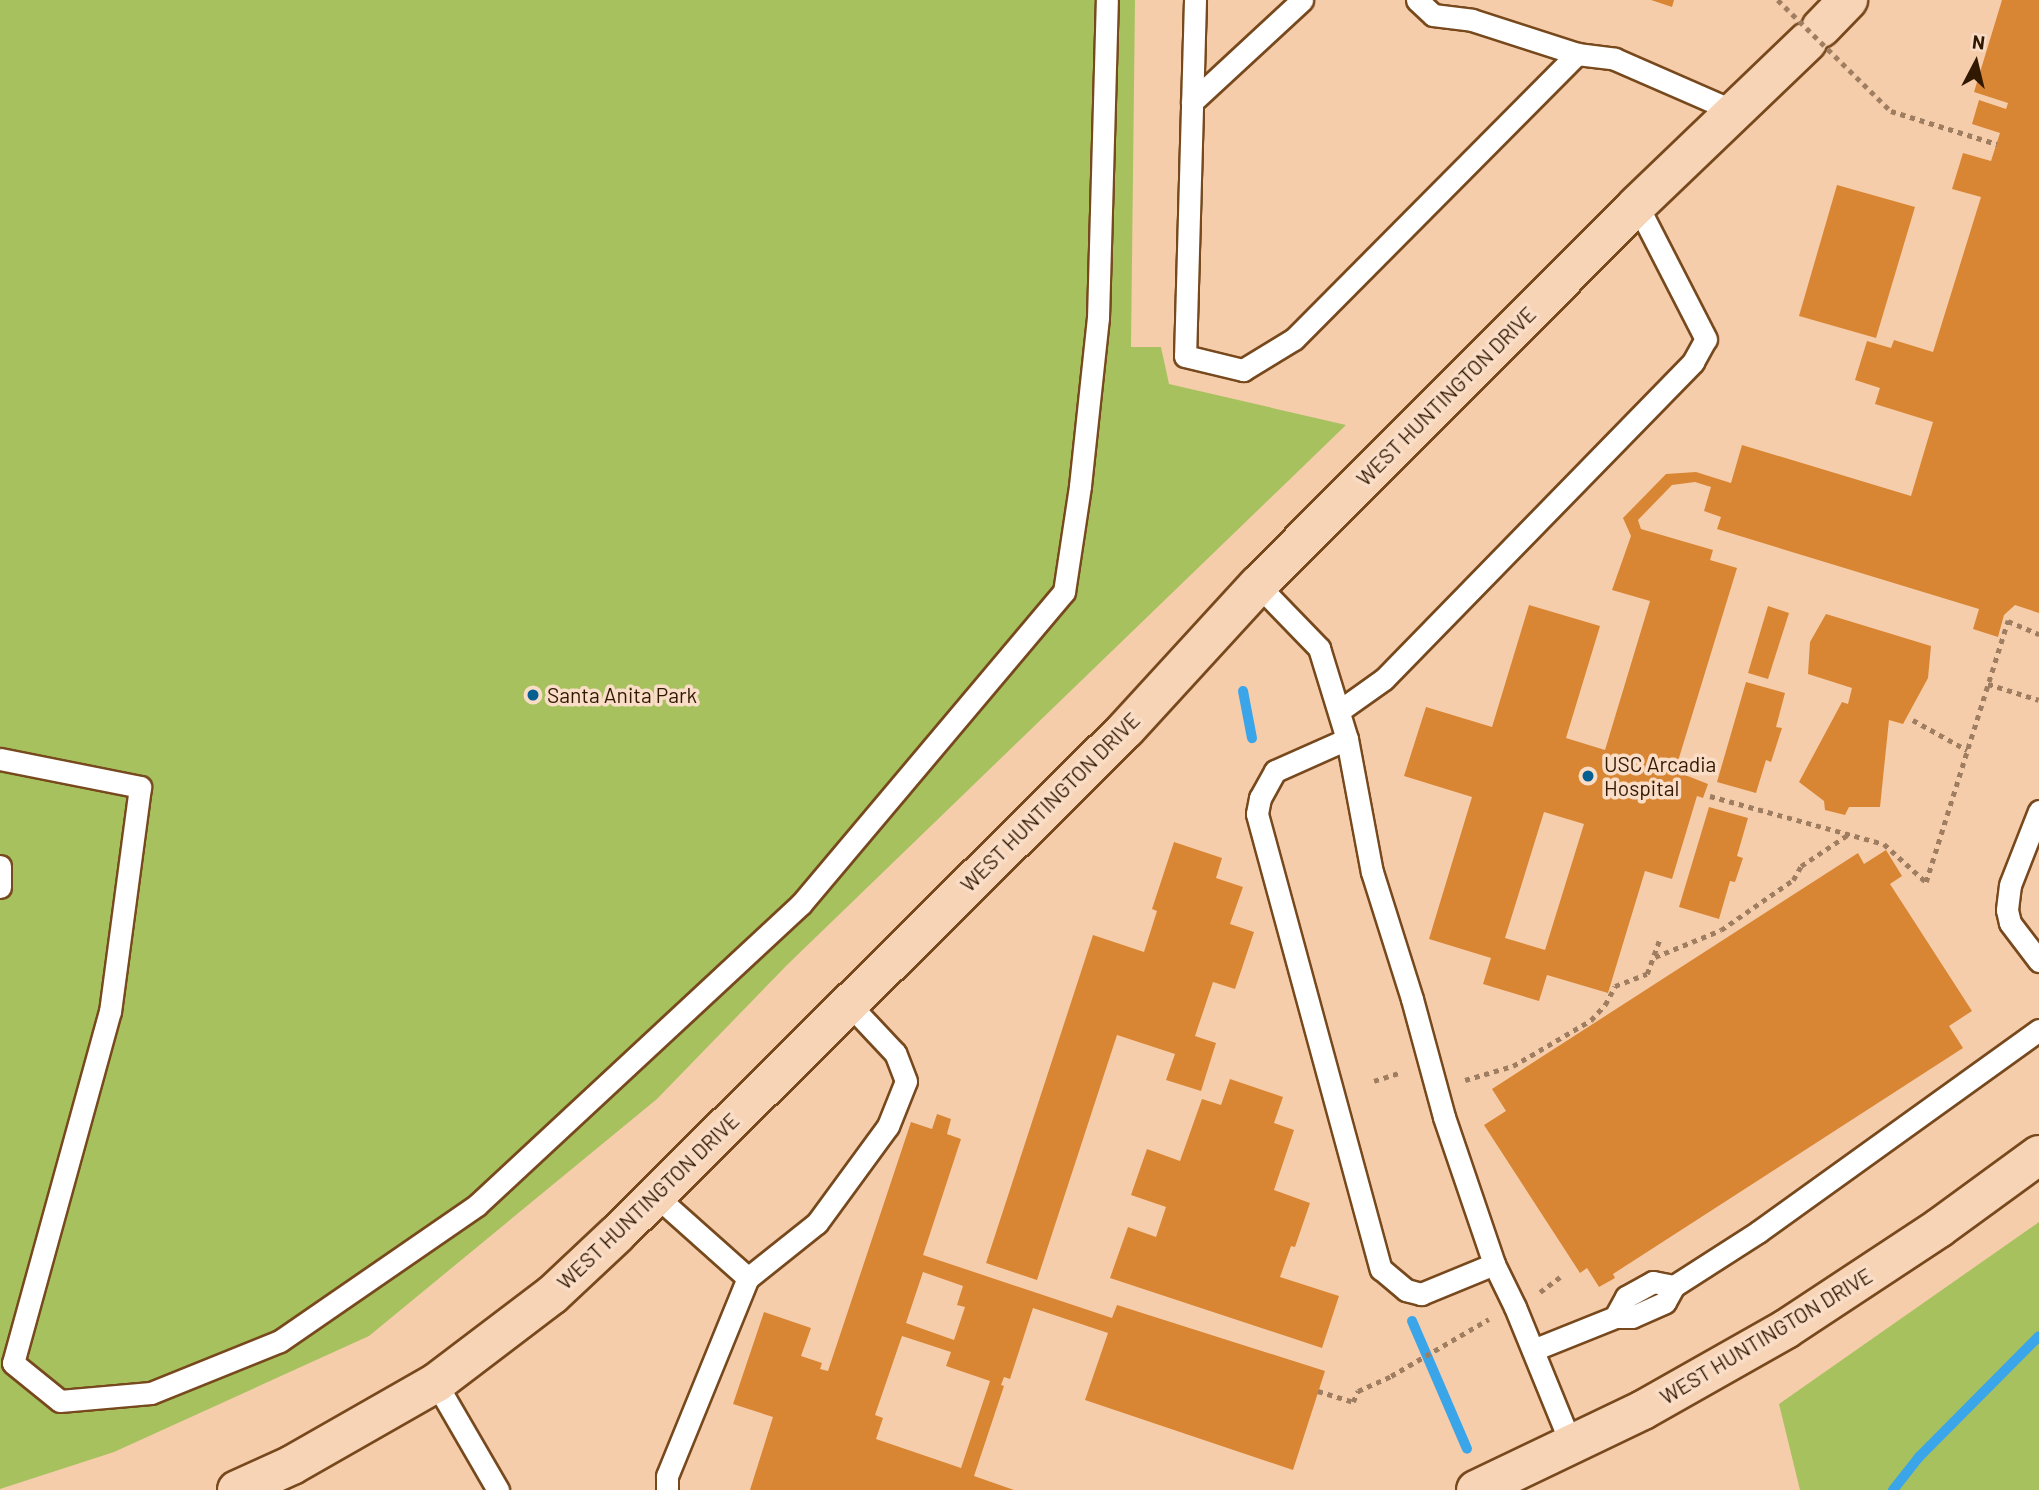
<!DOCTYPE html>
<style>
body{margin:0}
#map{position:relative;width:2039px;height:1490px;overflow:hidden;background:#f6cdab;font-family:Barlow,sans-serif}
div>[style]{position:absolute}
.green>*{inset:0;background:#a8c15f}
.stream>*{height:10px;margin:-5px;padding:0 5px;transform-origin:5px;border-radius:5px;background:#3aa5e9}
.building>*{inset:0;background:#d98634}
.path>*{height:4.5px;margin-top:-2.25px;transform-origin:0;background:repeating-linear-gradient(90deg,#9f7d60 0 5px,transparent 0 10px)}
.roads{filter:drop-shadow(2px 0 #77491d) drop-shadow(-2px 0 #77491d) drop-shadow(0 2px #77491d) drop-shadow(0 -2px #77491d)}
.service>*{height:21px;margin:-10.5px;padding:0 10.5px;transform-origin:10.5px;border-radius:10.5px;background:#fff}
.primary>*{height:38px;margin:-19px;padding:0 19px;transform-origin:19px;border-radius:19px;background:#f8d4b6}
.path-bridge>*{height:4.5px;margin-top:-2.25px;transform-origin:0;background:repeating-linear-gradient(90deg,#9f7d60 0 5px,transparent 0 10px)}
.dots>*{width:19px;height:19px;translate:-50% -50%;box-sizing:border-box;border:4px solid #f9ddc7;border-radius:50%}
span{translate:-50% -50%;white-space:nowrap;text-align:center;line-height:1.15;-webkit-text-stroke:7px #f9ddc7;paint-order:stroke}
.street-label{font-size:21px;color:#311801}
.poi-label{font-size:21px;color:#311801}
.left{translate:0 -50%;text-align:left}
.north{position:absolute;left:1941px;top:28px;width:70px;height:70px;-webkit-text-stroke:5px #f9ddc7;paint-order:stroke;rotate:7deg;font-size:19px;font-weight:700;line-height:28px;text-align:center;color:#311801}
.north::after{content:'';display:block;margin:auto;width:24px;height:32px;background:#311801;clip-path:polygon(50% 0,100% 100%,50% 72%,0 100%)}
</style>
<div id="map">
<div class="green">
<div style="clip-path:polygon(0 0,1135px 0,1131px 347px,1161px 347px,1169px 384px,1346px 425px,787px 965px,657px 1099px,369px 1336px,114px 1452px,0 1489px)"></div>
<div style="clip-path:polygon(2039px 1222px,2039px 1490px,1800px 1490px,1779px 1404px)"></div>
</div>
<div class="stream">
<div style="left:1243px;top:691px;width:48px;rotate:79.2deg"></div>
<div style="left:1412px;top:1321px;width:139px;rotate:66.7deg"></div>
<div style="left:1893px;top:1490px;width:42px;rotate:-51.8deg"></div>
<div style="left:1919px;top:1457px;width:170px;rotate:-45.2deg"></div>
</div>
<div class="building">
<div style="clip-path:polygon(1651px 0,1674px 0,1672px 7px)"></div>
<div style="clip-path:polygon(evenodd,2002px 0,2039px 0,2039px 613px,2015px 605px,2004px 615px,1998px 637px,1973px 629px,1979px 609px,1717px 529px,1721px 517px,1704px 511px,1711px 487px,1695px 482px,1672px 485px,1638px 520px,1641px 529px,1713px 550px,1710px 560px,1737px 568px,1675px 771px,1708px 784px,1703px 798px,1697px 796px,1672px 879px,1645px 871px,1608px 993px,1547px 975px,1539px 1001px,1483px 984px,1491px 958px,1429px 939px,1472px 797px,1404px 776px,1426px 707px,1492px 727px,1529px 605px,1600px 626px,1566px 738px,1605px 750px,1650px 601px,1612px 590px,1631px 536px,1623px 518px,1666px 474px,1696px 472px,1731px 483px,1742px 445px,1911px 496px,1933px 422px,1875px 404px,1880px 388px,1855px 380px,1867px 341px,1891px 348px,1894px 340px,1933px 352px,1981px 197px,1952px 189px,1963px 153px,1991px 161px,1999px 136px,2000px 133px,1972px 124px,1979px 100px,2006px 109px,2008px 103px,1974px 92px,2002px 0,1544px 812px,1584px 824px,1545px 950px,1505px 938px,1544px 812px)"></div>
<div style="clip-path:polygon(1837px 185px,1915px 207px,1876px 338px,1799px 316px)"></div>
<div style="clip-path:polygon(1768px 606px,1789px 613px,1768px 679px,1748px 673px)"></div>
<div style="clip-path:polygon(1826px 614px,1931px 646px,1928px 678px,1903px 724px,1889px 720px,1880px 807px,1849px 807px,1845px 815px,1825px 810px,1824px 801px,1799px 782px,1842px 702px,1848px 704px,1852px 688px,1808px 674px,1810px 642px)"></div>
<div style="clip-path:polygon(1746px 682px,1785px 693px,1776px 727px,1782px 728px,1771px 762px,1766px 760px,1756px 793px,1717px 782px)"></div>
<div style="clip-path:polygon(1709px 807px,1748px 818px,1737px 856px,1743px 858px,1735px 882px,1730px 881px,1719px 919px,1679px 907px)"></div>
<div style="clip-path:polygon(1174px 842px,1222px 858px,1216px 878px,1243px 887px,1230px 924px,1254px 932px,1235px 989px,1213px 982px,1195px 1036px,1216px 1043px,1201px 1091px,1166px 1080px,1175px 1054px,1117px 1035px,1037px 1280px,986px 1263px,1093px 935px,1144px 952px,1157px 911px,1152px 909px)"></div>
<div style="clip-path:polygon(1886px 850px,1902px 876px,1890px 884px,1972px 1011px,1949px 1026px,1963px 1048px,1613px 1274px,1615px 1278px,1599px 1287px,1587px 1268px,1580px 1273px,1484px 1125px,1506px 1111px,1492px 1089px,1858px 853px,1864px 864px)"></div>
<div style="clip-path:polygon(1230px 1079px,1283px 1097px,1274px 1123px,1294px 1130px,1274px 1190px,1310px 1203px,1295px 1247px,1291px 1246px,1280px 1277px,1339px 1296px,1322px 1348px,1110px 1278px,1128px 1227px,1156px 1237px,1166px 1207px,1131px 1195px,1147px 1149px,1180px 1161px,1202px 1099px,1221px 1105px)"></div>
<div style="clip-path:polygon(evenodd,937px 1114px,951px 1119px,947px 1134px,961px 1139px,923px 1255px,1112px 1318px,1117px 1305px,1325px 1371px,1293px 1470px,1085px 1400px,1108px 1333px,1033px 1308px,1010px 1379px,1004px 1377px,1001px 1385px,1004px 1386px,974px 1476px,1014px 1490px,750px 1490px,773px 1417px,733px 1404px,764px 1312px,811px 1328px,801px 1356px,822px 1363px,820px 1369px,828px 1371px,911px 1122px,932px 1129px,937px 1114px,923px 1272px,963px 1286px,957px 1305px,965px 1307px,954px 1340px,906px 1323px,923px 1272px,937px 1114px,902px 1336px,951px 1352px,946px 1366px,990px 1381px,961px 1468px,876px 1439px,883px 1418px,875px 1415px,902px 1336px)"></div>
</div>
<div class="path">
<div style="left:1988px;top:684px;width:53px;rotate:17.4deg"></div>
<div style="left:1913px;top:720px;width:62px;rotate:29.1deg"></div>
<div style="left:1710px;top:796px;width:180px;rotate:15.4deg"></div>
<div style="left:1884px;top:844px;width:57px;rotate:42.1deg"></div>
<div style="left:1926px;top:882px;width:274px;rotate:-72.6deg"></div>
<div style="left:2008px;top:621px;width:34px;rotate:23deg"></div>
<div style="left:1655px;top:957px;width:71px;rotate:-22.2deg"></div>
<div style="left:1721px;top:930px;width:88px;rotate:-34.8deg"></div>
<div style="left:1793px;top:880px;width:16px;rotate:-60deg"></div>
<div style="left:1801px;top:866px;width:58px;rotate:-33.7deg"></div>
<div style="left:1465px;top:1080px;width:50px;rotate:-16.3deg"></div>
<div style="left:1513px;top:1066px;width:91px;rotate:-30.5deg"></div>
<div style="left:1591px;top:1020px;width:21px;rotate:-47deg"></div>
<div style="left:1605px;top:1005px;width:21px;rotate:-62deg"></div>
<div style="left:1615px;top:986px;width:34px;rotate:-21deg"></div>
<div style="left:1647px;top:974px;width:38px;rotate:-70deg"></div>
<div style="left:1374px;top:1081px;width:29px;rotate:-18deg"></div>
<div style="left:1540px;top:1292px;width:25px;rotate:-37deg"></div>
<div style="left:1318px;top:1391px;width:37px;rotate:17deg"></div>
<div style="left:1353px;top:1402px;width:12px;rotate:-66deg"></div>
<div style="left:1358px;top:1391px;width:36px;rotate:-24deg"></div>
<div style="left:1391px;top:1376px;width:113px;rotate:-30.2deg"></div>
</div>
<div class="roads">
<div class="service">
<div style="left:1195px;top:0;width:356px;rotate:91.6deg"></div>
<div style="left:1185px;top:356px;width:60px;rotate:13.6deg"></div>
<div style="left:1243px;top:370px;width:60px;rotate:-31.3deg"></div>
<div style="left:1294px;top:339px;width:402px;rotate:-45.2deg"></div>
<div style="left:1417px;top:0;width:22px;rotate:43deg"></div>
<div style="left:1433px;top:15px;width:39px;rotate:7deg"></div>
<div style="left:1472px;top:20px;width:110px;rotate:17.9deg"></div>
<div style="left:1577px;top:54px;width:38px;rotate:7deg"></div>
<div style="left:1615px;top:59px;width:130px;rotate:23.6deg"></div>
<div style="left:1192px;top:102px;width:150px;rotate:-42.8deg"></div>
<div style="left:1258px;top:585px;width:88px;rotate:45.9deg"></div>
<div style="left:1319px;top:648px;width:95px;rotate:72.9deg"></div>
<div style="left:1347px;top:739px;width:135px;rotate:79.4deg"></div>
<div style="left:1372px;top:872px;width:133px;rotate:72.5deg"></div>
<div style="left:1412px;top:999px;width:122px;rotate:74.8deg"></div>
<div style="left:1444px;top:1117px;width:155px;rotate:71.2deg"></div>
<div style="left:1494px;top:1264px;width:48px;rotate:64deg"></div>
<div style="left:1515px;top:1307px;width:148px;rotate:67.8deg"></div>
<div style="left:1339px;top:711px;width:55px;rotate:-35.4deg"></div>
<div style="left:1384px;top:679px;width:443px;rotate:-45.7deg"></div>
<div style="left:1693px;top:362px;width:26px;rotate:-61deg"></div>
<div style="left:1706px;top:339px;width:151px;rotate:-117.2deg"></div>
<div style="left:1347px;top:739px;width:79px;rotate:156deg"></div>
<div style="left:1275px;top:771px;width:31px;rotate:119deg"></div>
<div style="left:1260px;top:798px;width:16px;rotate:101deg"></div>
<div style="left:1257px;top:814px;width:472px;rotate:74.8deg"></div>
<div style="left:1381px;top:1269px;width:33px;rotate:40deg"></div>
<div style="left:1406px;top:1290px;width:16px;rotate:15deg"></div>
<div style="left:1421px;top:1294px;width:79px;rotate:-22.3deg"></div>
<div style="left:0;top:759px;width:143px;rotate:11.3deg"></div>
<div style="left:140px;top:787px;width:226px;rotate:97.6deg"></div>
<div style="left:110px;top:1011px;width:365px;rotate:105.4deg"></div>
<div style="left:13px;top:1363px;width:60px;rotate:39deg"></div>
<div style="left:60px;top:1401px;width:91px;rotate:-5deg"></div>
<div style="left:151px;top:1393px;width:139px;rotate:-22deg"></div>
<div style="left:280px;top:1341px;width:239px;rotate:-34.6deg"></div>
<div style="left:477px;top:1205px;width:442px;rotate:-42.9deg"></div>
<div style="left:801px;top:904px;width:408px;rotate:-49.9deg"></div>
<div style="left:1064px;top:592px;width:107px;rotate:-81.4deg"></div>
<div style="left:1080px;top:486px;width:169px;rotate:-83.9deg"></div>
<div style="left:1098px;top:318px;width:318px;rotate:-88.4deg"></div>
<div style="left:2039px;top:811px;width:79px;rotate:111.4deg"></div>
<div style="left:2010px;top:885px;width:25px;rotate:97deg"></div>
<div style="left:2007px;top:910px;width:13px;rotate:77deg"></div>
<div style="left:2010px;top:923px;width:48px;rotate:52.7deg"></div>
<div style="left:0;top:866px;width:21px;rotate:90deg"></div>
<div style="left:656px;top:1196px;width:123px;rotate:41.7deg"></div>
<div style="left:1615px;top:1317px;width:23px;rotate:-61deg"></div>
<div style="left:1626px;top:1297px;width:31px;rotate:-29deg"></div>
<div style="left:1653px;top:1282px;width:21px;rotate:11deg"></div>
<div style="left:1533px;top:1350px;width:88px;rotate:-21.9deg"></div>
<div style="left:1615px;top:1317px;width:17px"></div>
<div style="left:1632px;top:1317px;width:36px;rotate:-24deg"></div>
<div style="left:1665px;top:1302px;width:18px;rotate:-61deg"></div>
<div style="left:1674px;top:1286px;width:100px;rotate:-32.7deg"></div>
<div style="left:1758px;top:1232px;width:346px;rotate:-35.7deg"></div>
<div style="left:436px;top:1383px;width:124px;rotate:59.9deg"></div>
<div style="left:667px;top:1490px;width:14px;rotate:-90deg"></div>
<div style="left:667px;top:1476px;width:214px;rotate:-67.8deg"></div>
<div style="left:748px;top:1278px;width:88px;rotate:-38.6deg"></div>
<div style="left:817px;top:1223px;width:120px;rotate:-53.8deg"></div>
<div style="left:888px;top:1126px;width:48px;rotate:-68.2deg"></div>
<div style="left:906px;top:1081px;width:30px;rotate:-111deg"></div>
<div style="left:895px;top:1053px;width:69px;rotate:-133.2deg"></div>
</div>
<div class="primary">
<div style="left:1821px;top:28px;width:39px;rotate:-46deg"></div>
<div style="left:237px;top:1490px;width:60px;rotate:-24.4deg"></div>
<div style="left:292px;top:1465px;width:166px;rotate:-29.7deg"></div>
<div style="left:436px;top:1383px;width:146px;rotate:-37.2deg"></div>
<div style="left:552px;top:1295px;width:89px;rotate:-43.2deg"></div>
<div style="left:617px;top:1234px;width:717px;rotate:-44.77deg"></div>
<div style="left:1126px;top:729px;width:195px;rotate:-47.5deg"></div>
<div style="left:1258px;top:585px;width:537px;rotate:-45.08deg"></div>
<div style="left:1637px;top:205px;width:236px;rotate:-43.8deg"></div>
<div style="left:1476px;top:1490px;width:185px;rotate:-25.6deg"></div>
<div style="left:1643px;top:1410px;width:164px;rotate:-29.5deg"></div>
<div style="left:1786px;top:1329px;width:183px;rotate:-33.4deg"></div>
<div style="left:1939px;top:1228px;width:124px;rotate:-36.1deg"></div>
</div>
</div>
<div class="path-bridge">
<div style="left:1778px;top:0;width:158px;rotate:44.5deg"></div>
<div style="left:1891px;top:111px;width:111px;rotate:17.3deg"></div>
</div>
<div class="dots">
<div style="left:533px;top:695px;background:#056091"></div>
<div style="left:1588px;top:776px;background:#056091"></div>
</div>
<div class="street-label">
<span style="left:1446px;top:396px;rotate:-45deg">WEST HUNTINGTON DRIVE</span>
<span style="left:1050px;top:802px;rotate:-45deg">WEST HUNTINGTON DRIVE</span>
<span style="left:648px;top:1201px;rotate:-44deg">WEST HUNTINGTON DRIVE</span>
<span style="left:1766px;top:1336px;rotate:-31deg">WEST HUNTINGTON DRIVE</span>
</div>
<div class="poi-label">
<span class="left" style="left:547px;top:695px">Santa Anita Park</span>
<span class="left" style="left:1604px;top:776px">USC Arcadia<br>Hospital</span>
</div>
<div class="north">N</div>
</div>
